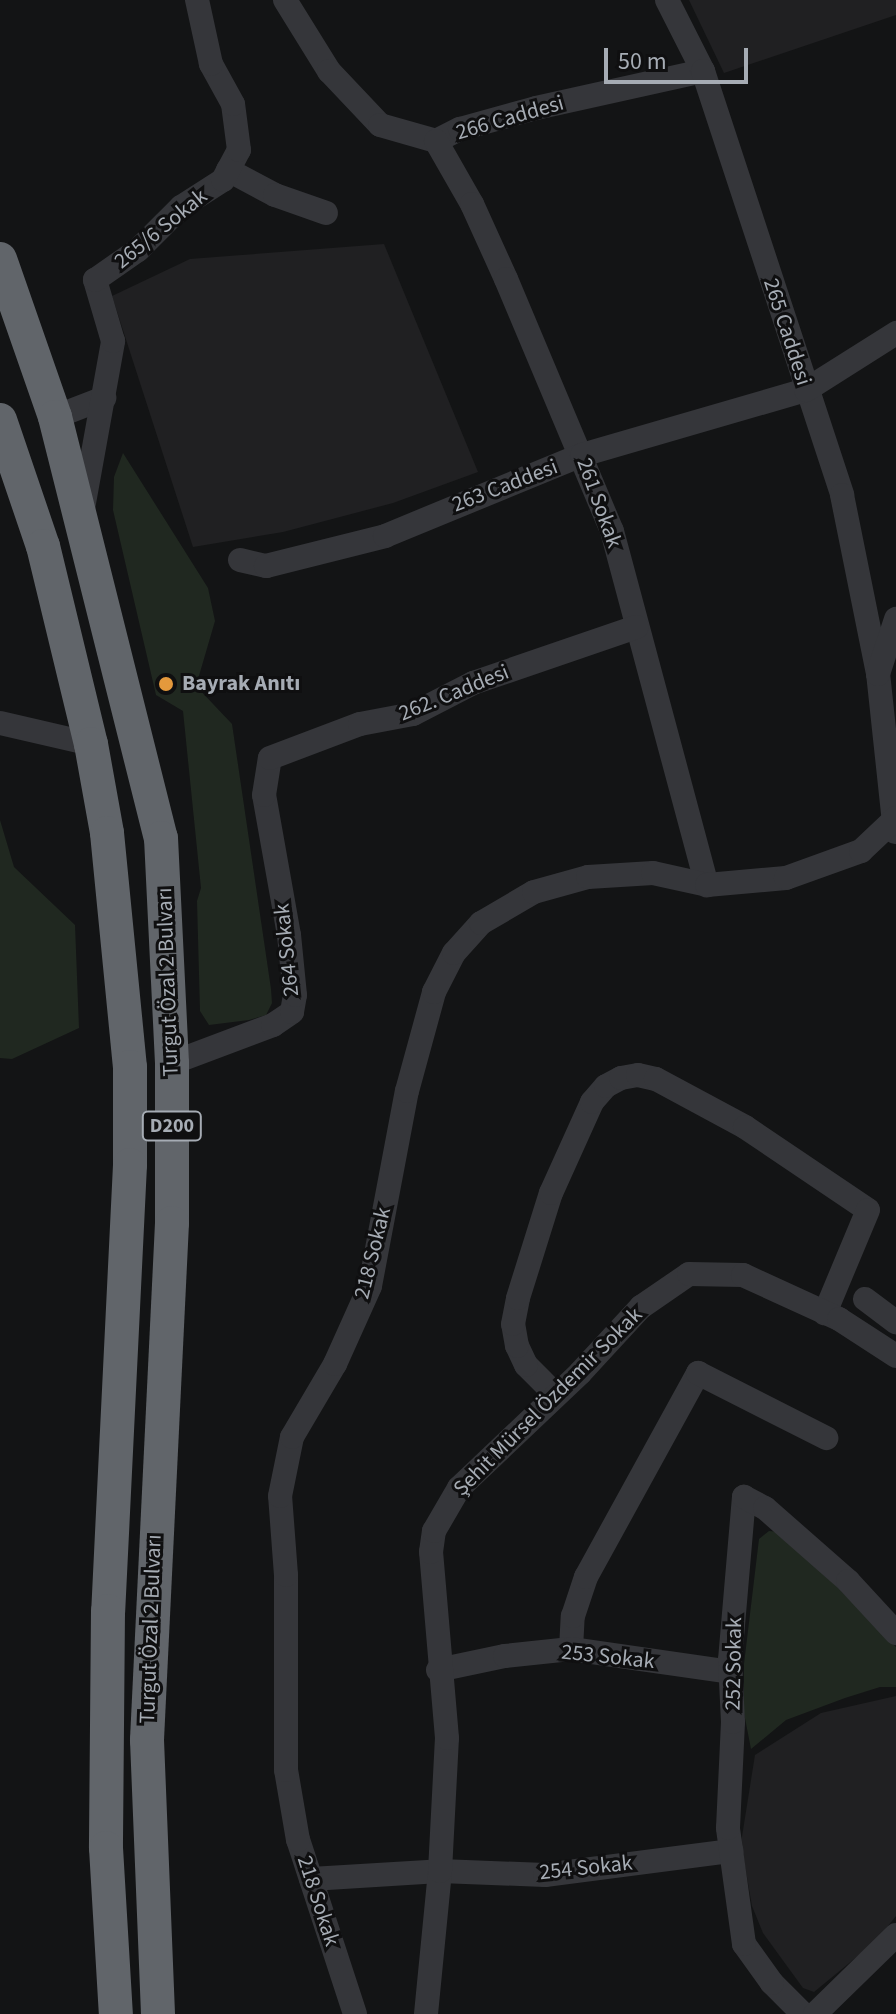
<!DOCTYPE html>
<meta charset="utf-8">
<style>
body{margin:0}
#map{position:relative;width:896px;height:2014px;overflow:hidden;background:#131415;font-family:"Source Sans 3",sans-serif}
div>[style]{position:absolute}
.built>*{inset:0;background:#202022}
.green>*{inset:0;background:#202820}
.minor>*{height:24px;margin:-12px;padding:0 12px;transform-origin:12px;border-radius:12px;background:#35363a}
.highway>*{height:34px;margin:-17px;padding:0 17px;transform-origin:17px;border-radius:17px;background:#61656a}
.dots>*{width:22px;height:22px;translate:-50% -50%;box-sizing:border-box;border:4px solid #0f0f10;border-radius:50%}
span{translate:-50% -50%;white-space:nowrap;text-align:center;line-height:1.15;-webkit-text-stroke:6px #0f0f10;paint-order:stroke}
.shield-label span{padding:2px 6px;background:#0f0f10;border:2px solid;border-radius:6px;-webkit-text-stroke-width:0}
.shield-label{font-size:20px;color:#a6acb4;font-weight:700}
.street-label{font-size:22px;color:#a6acb4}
.poi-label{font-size:22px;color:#a6acb4;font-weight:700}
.left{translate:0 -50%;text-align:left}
.scale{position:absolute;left:604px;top:48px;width:144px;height:36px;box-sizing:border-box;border:4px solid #a6acb4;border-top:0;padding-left:10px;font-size:24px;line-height:28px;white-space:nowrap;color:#a6acb4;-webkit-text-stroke:6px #0f0f10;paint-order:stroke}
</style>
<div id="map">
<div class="built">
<div style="clip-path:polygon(689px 0,896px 0,896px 15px,724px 73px)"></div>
<div style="clip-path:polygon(384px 244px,478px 472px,393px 503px,283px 532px,193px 547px,112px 296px,190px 259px)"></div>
<div style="clip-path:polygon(896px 1696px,896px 1916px,876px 1941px,814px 1992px,803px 1988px,763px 1933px,752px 1906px,741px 1843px,755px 1755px,821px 1713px)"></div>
</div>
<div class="green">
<div style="clip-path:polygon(123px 453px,208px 588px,215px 621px,196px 686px,232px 724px,271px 989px,272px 1003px,266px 1015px,249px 1020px,209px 1025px,200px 1011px,197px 901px,201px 888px,183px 711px,156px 695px,113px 510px,114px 477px)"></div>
<div style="clip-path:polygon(0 820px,14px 867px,75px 925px,79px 1028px,12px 1059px,0 1058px)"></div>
<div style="clip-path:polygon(769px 1531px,779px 1532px,809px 1558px,896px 1647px,896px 1687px,880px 1687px,845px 1698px,786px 1720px,751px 1749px,744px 1713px,744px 1664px,759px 1539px)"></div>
</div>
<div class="minor">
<div style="left:285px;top:0;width:84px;rotate:58.2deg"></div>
<div style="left:329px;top:71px;width:74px;rotate:46.6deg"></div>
<div style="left:380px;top:125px;width:58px;rotate:15.9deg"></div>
<div style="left:436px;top:141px;width:27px;rotate:-27deg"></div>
<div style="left:460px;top:129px;width:79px;rotate:-15.4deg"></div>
<div style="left:536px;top:108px;width:171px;rotate:-12.5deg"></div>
<div style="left:667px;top:0;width:80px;rotate:63.1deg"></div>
<div style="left:703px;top:71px;width:446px;rotate:71.8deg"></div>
<div style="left:842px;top:495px;width:183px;rotate:78.6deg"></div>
<div style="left:436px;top:141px;width:73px;rotate:60.3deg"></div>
<div style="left:472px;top:204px;width:82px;rotate:65.6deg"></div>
<div style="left:506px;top:279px;width:273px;rotate:67.2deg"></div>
<div style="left:612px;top:531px;width:367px;rotate:75deg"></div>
<div style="left:228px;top:170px;width:53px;rotate:28deg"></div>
<div style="left:275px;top:195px;width:54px;rotate:19.4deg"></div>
<div style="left:55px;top:417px;width:53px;rotate:-21.2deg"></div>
<div style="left:82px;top:514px;width:176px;rotate:-79.8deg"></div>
<div style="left:113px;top:341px;width:64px;rotate:-106.4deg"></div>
<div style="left:95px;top:280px;width:52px;rotate:-34.9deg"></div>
<div style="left:138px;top:250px;width:61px;rotate:-45deg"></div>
<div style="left:181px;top:207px;width:50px;rotate:-32.7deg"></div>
<div style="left:223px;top:180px;width:34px;rotate:-62deg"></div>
<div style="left:239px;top:150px;width:46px;rotate:-97.4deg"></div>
<div style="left:233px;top:104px;width:46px;rotate:-118.8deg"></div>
<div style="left:211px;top:64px;width:66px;rotate:-102.3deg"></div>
<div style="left:240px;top:560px;width:27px;rotate:13deg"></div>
<div style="left:266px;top:566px;width:123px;rotate:-14.1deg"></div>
<div style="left:385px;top:536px;width:213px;rotate:-22.4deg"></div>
<div style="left:582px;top:455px;width:233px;rotate:-16.2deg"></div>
<div style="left:806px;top:390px;width:107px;rotate:-32.3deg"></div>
<div style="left:0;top:723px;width:93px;rotate:13deg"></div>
<div style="left:895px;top:832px;width:159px;rotate:-96.1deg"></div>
<div style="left:878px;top:674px;width:58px;rotate:-71.9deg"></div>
<div style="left:172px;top:1063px;width:108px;rotate:-20.6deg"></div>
<div style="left:273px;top:1025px;width:23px;rotate:-34deg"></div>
<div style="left:292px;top:1012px;width:17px;rotate:-80deg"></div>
<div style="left:295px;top:995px;width:60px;rotate:-95.7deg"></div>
<div style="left:289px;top:935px;width:142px;rotate:-100.1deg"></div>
<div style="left:264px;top:795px;width:37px;rotate:-81deg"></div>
<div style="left:270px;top:758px;width:96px;rotate:-20.7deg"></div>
<div style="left:360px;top:724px;width:54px;rotate:-10.7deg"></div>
<div style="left:413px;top:714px;width:68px;rotate:-27.3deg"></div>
<div style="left:473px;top:683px;width:173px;rotate:-18.9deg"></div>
<div style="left:865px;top:1299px;width:39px;rotate:37deg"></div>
<div style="left:556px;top:1395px;width:42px;rotate:-135deg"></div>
<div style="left:526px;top:1365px;width:21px;rotate:-115deg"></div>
<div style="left:517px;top:1346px;width:22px;rotate:-100deg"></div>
<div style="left:513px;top:1324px;width:26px;rotate:-79deg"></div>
<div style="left:518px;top:1298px;width:110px;rotate:-72.6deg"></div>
<div style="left:551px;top:1193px;width:100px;rotate:-65.7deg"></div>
<div style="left:592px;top:1102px;width:21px;rotate:-49deg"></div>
<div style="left:606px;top:1086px;width:17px;rotate:-28deg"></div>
<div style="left:621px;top:1078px;width:17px;rotate:-10deg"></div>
<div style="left:638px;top:1075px;width:18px;rotate:13deg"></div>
<div style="left:656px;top:1079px;width:101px;rotate:28.3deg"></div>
<div style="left:745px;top:1127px;width:148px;rotate:34deg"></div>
<div style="left:868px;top:1210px;width:112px;rotate:112.7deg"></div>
<div style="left:571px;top:1649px;width:33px;rotate:-87deg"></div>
<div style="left:573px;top:1616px;width:41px;rotate:-71.6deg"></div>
<div style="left:586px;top:1577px;width:233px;rotate:-61.2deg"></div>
<div style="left:698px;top:1373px;width:144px;rotate:26.9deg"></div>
<div style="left:438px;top:1670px;width:68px;rotate:-11.8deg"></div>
<div style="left:505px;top:1656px;width:66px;rotate:-6.1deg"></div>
<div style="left:571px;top:1649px;width:161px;rotate:8.2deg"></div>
<div style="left:311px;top:1879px;width:129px;rotate:-3.5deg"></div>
<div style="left:440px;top:1871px;width:105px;rotate:2.2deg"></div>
<div style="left:545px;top:1875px;width:188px;rotate:-7.4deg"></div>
<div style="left:355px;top:2014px;width:183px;rotate:-108.1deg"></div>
<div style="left:298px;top:1840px;width:71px;rotate:-99.7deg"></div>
<div style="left:286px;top:1770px;width:195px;rotate:-90deg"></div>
<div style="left:286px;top:1575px;width:79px;rotate:-94.3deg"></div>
<div style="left:280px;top:1496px;width:60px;rotate:-78.5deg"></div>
<div style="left:292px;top:1437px;width:85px;rotate:-59.5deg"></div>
<div style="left:335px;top:1364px;width:85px;rotate:-65.8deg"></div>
<div style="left:370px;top:1286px;width:198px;rotate:-79.3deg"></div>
<div style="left:407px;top:1091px;width:103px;rotate:-74.7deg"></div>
<div style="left:434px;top:992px;width:44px;rotate:-62.9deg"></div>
<div style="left:454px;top:953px;width:40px;rotate:-48deg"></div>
<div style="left:481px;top:923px;width:61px;rotate:-30.3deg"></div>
<div style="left:534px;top:892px;width:56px;rotate:-15.5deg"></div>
<div style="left:588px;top:877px;width:65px;rotate:-3.5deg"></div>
<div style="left:653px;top:873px;width:55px;rotate:12.5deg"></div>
<div style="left:707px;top:885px;width:79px;rotate:-5.1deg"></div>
<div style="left:786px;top:878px;width:80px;rotate:-19.8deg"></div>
<div style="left:861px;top:851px;width:48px;rotate:-43.3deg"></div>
<div style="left:426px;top:2014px;width:144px;rotate:-84.4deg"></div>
<div style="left:440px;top:1871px;width:133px;rotate:-87deg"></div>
<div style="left:447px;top:1738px;width:187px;rotate:-94.9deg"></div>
<div style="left:431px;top:1552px;width:21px;rotate:-82deg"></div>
<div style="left:434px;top:1531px;width:50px;rotate:-59.8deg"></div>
<div style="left:459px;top:1488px;width:167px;rotate:-43.5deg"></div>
<div style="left:580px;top:1373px;width:90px;rotate:-47.3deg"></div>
<div style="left:641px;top:1307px;width:58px;rotate:-34.5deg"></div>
<div style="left:689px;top:1274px;width:54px;rotate:1.1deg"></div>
<div style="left:743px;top:1275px;width:106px;rotate:24.6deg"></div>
<div style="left:839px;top:1319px;width:68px;rotate:33deg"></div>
<div style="left:803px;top:2014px;width:44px;rotate:-135deg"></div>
<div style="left:772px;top:1983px;width:48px;rotate:-125.7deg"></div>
<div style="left:744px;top:1944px;width:117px;rotate:-97.9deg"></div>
<div style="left:728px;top:1828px;width:106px;rotate:-87.3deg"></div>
<div style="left:733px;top:1722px;width:62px;rotate:-92.8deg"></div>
<div style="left:730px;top:1660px;width:164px;rotate:-85.1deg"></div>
<div style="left:744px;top:1497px;width:24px;rotate:28deg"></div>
<div style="left:765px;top:1508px;width:111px;rotate:41.3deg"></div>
<div style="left:848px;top:1581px;width:71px;rotate:47.3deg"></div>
<div style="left:815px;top:2014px;width:113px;rotate:-44.3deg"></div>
</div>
<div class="highway">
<div style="left:0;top:259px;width:167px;rotate:70.8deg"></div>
<div style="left:55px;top:417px;width:434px;rotate:75.9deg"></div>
<div style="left:161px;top:838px;width:225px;rotate:87.2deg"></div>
<div style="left:172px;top:1063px;width:160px;rotate:90deg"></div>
<div style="left:172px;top:1223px;width:518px;rotate:92.77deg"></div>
<div style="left:147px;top:1740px;width:274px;rotate:87.7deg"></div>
<div style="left:0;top:420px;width:133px;rotate:71.2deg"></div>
<div style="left:43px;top:546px;width:204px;rotate:76.4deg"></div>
<div style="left:91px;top:744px;width:90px;rotate:79.8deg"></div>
<div style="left:107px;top:833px;width:235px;rotate:84.4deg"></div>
<div style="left:130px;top:1067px;width:98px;rotate:90deg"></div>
<div style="left:130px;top:1165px;width:447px;rotate:92.8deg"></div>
<div style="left:108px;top:1611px;width:237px;rotate:90.5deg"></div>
<div style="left:106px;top:1848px;width:166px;rotate:86.6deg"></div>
</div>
<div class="dots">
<div style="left:166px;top:684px;background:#e4993c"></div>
</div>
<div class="shield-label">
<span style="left:172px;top:1126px">D200</span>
</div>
<div class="street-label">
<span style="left:510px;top:118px;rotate:-16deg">266 Caddesi</span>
<span style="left:161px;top:229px;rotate:-39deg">265/6 Sokak</span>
<span style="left:787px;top:332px;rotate:72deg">265 Caddesi</span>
<span style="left:505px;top:486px;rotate:-21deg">263 Caddesi</span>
<span style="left:599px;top:503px;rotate:70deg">261 Sokak</span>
<span style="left:454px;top:693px;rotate:-22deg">262. Caddesi</span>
<span style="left:287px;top:950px;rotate:-96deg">264 Sokak</span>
<span style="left:168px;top:982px;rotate:-92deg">Turgut Özal 2 Bulvarı</span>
<span style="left:373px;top:1253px;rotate:-76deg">218 Sokak</span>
<span style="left:548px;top:1402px;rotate:-45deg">Şehit Mürsel Özdemir Sokak</span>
<span style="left:151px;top:1629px;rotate:-88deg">Turgut Özal 2 Bulvarı</span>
<span style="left:608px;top:1657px;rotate:6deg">253 Sokak</span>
<span style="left:734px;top:1664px;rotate:-89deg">252 Sokak</span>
<span style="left:586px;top:1868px;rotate:-6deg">254 Sokak</span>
<span style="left:318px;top:1901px;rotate:72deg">218 Sokak</span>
</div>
<div class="poi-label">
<span class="left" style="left:182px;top:684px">Bayrak Anıtı</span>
</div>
<div class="scale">50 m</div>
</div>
